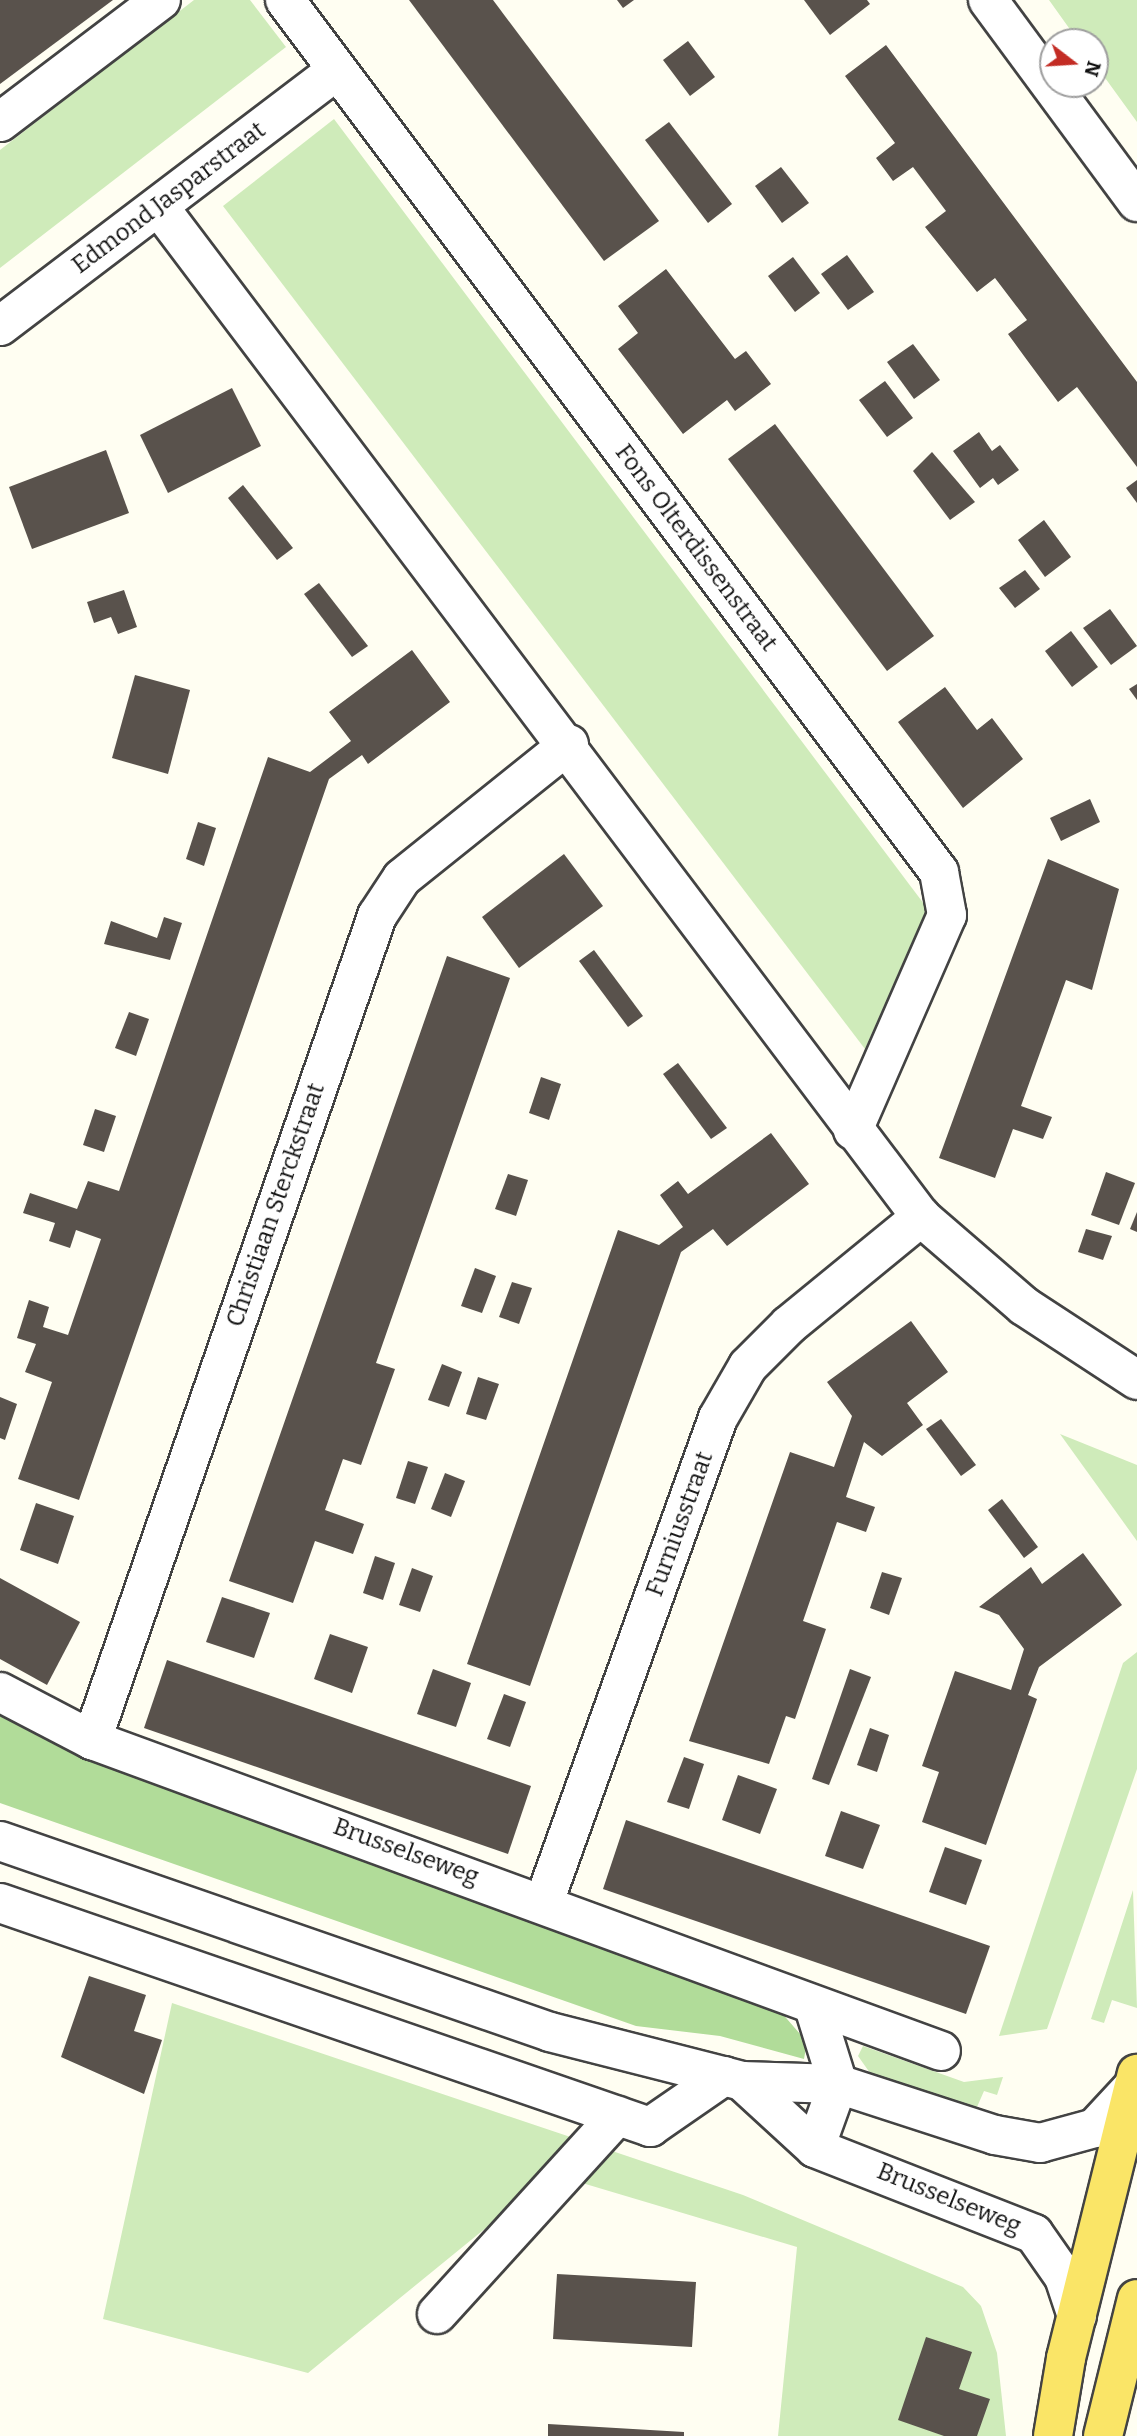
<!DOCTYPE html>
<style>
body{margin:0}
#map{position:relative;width:1137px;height:2436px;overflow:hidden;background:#fffef2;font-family:Bitter,serif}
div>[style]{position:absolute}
.green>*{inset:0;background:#cfebba}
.forest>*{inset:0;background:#b1dc99}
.building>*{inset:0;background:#59524c}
.roads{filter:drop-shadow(2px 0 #434343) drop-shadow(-2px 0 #434343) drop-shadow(0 2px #434343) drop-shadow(0 -2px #434343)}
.minor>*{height:38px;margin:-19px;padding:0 19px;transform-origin:19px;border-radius:19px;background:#fff}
.major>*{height:38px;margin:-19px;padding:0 19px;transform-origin:19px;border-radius:19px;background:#fae567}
span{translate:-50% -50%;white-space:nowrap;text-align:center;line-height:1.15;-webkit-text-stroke:7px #fff;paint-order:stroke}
.street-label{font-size:24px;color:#101010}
.north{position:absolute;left:1039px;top:28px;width:70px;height:70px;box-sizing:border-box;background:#fff;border:2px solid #9f9f9f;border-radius:50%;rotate:107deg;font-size:19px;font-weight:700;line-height:28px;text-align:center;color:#101010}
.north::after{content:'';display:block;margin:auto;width:24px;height:32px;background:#c32c24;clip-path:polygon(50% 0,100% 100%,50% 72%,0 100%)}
</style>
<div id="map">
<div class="green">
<div style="clip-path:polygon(194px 0,250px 0,286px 47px,0 268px,0 150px)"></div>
<div style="clip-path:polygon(1049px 0,1137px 0,1137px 122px,1095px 64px,1095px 42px,1079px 42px)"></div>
<div style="clip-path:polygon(334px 119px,927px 908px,865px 1049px,223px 206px)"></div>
<div style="clip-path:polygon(1060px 1434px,1137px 1465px,1137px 1541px)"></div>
<div style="clip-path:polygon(1137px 1652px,1137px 1769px,1047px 2029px,999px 2036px,1123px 1663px)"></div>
<div style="clip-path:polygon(1133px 1890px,1137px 2008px,1112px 2000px,1104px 2023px,1091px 2019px)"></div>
<div style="clip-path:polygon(172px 2003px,743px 2195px,963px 2287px,981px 2306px,997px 2353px,1006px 2436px,778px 2436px,797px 2247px,552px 2174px,308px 2373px,103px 2319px)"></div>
<div style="clip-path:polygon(863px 2046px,964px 2082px,1003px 2077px,997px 2095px,984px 2091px,977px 2107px,875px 2080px,858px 2056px)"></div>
</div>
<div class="forest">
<div style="clip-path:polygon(0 1710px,774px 2004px,807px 2042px,804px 2059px,720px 2036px,636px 2026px,0 1803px)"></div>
</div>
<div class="building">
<div style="clip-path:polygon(0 0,113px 0,0 84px)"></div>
<div style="clip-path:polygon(409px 0,493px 0,659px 221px,604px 261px)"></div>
<div style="clip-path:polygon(617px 0,634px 0,623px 8px)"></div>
<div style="clip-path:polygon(804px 0,867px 0,870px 4px,830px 35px)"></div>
<div style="clip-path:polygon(688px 41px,715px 77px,690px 96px,663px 60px)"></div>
<div style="clip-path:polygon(886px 45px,1137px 382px,1137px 467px,1077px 387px,1058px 402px,1024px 356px,1008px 334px,1027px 320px,995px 278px,977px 292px,925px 227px,946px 211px,913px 167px,893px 181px,876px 158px,895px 143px,845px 76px)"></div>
<div style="clip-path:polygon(669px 122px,732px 204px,708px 223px,645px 140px)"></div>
<div style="clip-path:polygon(781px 167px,809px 203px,782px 223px,755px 186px)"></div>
<div style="clip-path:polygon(847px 255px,874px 292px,848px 310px,821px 274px)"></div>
<div style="clip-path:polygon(793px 257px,820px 293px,795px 312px,768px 276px)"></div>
<div style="clip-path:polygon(666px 269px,735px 359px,746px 351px,771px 384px,735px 411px,727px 400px,683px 434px,618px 349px,638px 333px,618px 306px)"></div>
<div style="clip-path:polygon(913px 344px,940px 380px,914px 399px,887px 362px)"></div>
<div style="clip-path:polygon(885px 381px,913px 418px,887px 437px,859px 400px)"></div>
<div style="clip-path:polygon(232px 388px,261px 446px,168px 493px,140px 435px)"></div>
<div style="clip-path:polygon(775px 424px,934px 636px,887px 671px,728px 459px)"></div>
<div style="clip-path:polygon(979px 432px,992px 451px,1000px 445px,1019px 470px,998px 485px,993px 478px,980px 488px,953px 451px)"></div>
<div style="clip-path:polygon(106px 450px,129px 513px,32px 549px,9px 487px)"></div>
<div style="clip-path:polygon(932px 452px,975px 502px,950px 520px,913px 471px)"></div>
<div style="clip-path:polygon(1137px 480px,1137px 503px,1126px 488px)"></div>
<div style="clip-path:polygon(243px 485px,293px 548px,277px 560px,228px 498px)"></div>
<div style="clip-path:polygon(1044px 520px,1071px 557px,1045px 577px,1018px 540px)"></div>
<div style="clip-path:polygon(1025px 570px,1040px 589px,1015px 608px,999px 588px)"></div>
<div style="clip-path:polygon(319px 583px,368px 646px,352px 657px,304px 594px)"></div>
<div style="clip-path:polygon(124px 590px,137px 627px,118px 634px,111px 617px,94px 623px,87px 602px)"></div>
<div style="clip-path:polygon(1110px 609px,1137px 646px,1111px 665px,1083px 628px)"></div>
<div style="clip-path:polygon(1071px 631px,1098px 667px,1072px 687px,1045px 651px)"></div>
<div style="clip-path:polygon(412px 650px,450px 702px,368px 764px,362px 755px,329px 779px,79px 1500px,18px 1479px,52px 1382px,25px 1372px,36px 1344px,17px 1338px,29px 1300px,49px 1307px,43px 1327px,68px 1335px,101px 1239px,76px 1230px,70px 1248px,49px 1241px,55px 1223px,23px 1213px,30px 1193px,77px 1209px,88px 1181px,119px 1191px,268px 757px,310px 772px,351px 741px,329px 712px)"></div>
<div style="clip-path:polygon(135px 675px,190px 690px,168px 774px,112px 758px)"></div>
<div style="clip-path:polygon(1137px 684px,1137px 700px,1129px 689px)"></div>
<div style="clip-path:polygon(945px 687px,977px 730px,992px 718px,1023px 759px,963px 808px,898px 722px)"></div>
<div style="clip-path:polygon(1090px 799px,1100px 822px,1061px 841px,1050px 818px)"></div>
<div style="clip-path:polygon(198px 822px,216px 828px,204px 866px,186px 859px)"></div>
<div style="clip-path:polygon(564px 854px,603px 906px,519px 968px,482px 917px)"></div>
<div style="clip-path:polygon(1048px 859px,1119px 889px,1092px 990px,1066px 980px,1021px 1106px,1052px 1117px,1043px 1139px,1013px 1129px,995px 1178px,939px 1158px)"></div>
<div style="clip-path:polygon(164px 917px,182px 923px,170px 960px,104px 944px,111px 921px,157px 938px)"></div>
<div style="clip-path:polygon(594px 950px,643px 1016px,628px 1027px,579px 961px)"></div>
<div style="clip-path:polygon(447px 956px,510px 978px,376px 1363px,395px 1369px,361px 1465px,343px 1459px,325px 1510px,364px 1524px,353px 1554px,315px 1541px,293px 1603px,229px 1581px)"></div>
<div style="clip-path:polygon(129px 1012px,149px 1019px,136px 1056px,115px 1048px)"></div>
<div style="clip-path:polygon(678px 1063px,727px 1128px,711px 1139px,663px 1074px)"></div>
<div style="clip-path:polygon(541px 1077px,561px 1084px,549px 1120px,529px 1113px)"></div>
<div style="clip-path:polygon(95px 1109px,116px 1116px,104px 1152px,83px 1145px)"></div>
<div style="clip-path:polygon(771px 1133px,809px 1184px,727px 1246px,713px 1229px,681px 1252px,530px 1686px,467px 1664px,618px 1230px,659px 1245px,683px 1227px,660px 1195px,678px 1181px,688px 1194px)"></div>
<div style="clip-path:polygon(1106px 1172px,1135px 1183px,1119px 1225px,1091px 1215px)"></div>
<div style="clip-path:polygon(508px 1174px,528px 1180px,516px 1216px,495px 1209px)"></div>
<div style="clip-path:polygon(1137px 1212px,1137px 1232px,1130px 1229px)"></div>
<div style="clip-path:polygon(1086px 1229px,1112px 1236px,1103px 1260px,1078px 1252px)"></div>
<div style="clip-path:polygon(475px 1268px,496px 1276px,482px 1313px,461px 1306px)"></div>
<div style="clip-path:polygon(512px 1282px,532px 1288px,519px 1324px,499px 1317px)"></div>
<div style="clip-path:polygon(911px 1321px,948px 1372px,907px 1403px,923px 1425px,882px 1456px,864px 1442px,846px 1497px,875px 1507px,866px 1532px,837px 1522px,803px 1621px,826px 1629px,795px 1719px,786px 1716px,769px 1764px,689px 1741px,790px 1452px,834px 1467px,852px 1416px,827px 1382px)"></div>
<div style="clip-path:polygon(442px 1364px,462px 1372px,449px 1407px,428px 1400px)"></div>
<div style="clip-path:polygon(478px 1377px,499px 1384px,486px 1420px,466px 1414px)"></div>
<div style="clip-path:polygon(0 1397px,17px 1404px,5px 1440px,0 1438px)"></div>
<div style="clip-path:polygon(941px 1419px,976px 1465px,961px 1476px,926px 1429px)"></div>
<div style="clip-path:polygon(408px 1461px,428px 1467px,415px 1504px,396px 1498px)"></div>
<div style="clip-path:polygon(445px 1473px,465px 1481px,451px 1517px,431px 1509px)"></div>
<div style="clip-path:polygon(1002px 1499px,1038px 1547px,1024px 1558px,988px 1510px)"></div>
<div style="clip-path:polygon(36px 1503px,74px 1516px,58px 1564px,20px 1550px)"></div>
<div style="clip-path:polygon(1083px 1553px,1122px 1605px,1039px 1667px,1028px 1695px,1037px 1699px,986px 1845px,922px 1822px,939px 1772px,922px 1766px,955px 1671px,1011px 1690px,1024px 1649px,999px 1615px,979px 1607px,1031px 1567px,1042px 1584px)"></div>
<div style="clip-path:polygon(375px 1556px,395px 1563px,383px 1600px,363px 1593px)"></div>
<div style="clip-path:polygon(412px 1568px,433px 1576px,420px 1612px,399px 1605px)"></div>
<div style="clip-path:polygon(882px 1572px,902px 1578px,889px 1615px,870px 1608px)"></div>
<div style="clip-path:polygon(0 1578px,80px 1622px,47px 1685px,0 1659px)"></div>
<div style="clip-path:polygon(222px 1597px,270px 1613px,254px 1658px,206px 1642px)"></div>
<div style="clip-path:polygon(330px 1634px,368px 1647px,352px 1693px,314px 1679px)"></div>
<div style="clip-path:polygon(167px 1660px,531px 1786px,508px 1854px,144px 1728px)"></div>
<div style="clip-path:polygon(433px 1669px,471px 1683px,456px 1727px,417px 1714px)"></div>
<div style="clip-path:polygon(850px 1669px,871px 1677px,829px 1785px,812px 1779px)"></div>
<div style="clip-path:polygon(504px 1694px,526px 1702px,510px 1747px,487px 1739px)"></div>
<div style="clip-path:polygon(870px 1728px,889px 1735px,877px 1772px,857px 1765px)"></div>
<div style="clip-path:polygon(684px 1757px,704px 1764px,689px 1809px,667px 1802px)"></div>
<div style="clip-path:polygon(738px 1775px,777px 1789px,760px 1834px,722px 1820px)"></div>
<div style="clip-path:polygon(841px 1811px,880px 1825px,863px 1869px,825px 1856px)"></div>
<div style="clip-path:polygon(626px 1820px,990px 1946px,966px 2014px,603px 1889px)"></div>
<div style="clip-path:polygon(945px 1847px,982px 1860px,966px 1905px,929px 1892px)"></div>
<div style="clip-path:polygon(89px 1976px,146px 1995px,134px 2031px,162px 2040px,144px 2094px,61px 2057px)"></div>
<div style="clip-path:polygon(557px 2274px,696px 2282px,692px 2347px,553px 2339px)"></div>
<div style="clip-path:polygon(926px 2337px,972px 2352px,959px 2389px,990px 2399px,977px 2436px,944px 2436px,898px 2420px)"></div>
<div style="clip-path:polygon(548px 2424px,684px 2432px,684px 2436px,548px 2436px)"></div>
</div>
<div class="roads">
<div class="minor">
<div style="left:285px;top:0;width:1090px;rotate:53.13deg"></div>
<div style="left:939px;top:872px;width:44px;rotate:79.5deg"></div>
<div style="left:947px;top:915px;width:235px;rotate:113.6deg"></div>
<div style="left:988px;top:0;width:251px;rotate:53.6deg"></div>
<div style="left:0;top:122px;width:202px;rotate:-37.2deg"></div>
<div style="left:159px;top:207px;width:1265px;rotate:52.97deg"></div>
<div style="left:921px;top:1217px;width:136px;rotate:40.8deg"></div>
<div style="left:1024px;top:1306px;width:135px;rotate:33.2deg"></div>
<div style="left:0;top:326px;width:423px;rotate:-37.2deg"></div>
<div style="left:0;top:1692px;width:104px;rotate:27.6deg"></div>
<div style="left:92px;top:1740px;width:904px;rotate:20.12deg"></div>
<div style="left:92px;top:1740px;width:872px;rotate:-70.92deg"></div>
<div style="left:377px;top:916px;width:45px;rotate:-56.7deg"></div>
<div style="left:402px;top:878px;width:214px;rotate:-38.7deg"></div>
<div style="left:0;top:1841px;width:582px;rotate:19.15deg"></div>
<div style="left:550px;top:2032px;width:198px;rotate:14.3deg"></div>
<div style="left:742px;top:2081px;width:96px;rotate:1.8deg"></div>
<div style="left:838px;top:2084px;width:165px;rotate:18deg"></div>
<div style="left:995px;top:2135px;width:46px;rotate:10.1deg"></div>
<div style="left:1040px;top:2143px;width:57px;rotate:-15.3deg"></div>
<div style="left:1095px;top:2128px;width:56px;rotate:-47.2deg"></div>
<div style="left:544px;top:1902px;width:514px;rotate:-70.23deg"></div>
<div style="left:718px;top:1418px;width:60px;rotate:-60deg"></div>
<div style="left:748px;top:1366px;width:58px;rotate:-45deg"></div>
<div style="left:789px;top:1325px;width:171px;rotate:-39.3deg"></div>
<div style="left:0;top:1903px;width:688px;rotate:19.01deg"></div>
<div style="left:650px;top:2127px;width:90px;rotate:-34.6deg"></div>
<div style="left:814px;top:2007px;width:81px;rotate:72.7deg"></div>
<div style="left:838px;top:2084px;width:68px;rotate:109.8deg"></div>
<div style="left:742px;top:2081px;width:99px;rotate:42.5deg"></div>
<div style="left:815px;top:2148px;width:235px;rotate:21.4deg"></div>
<div style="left:1034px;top:2234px;width:52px;rotate:55.1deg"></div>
<div style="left:1064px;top:2277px;width:41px;rotate:71.6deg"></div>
<div style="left:437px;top:2314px;width:268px;rotate:-47.7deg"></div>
</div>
<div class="major">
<div style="left:1053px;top:2436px;width:79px;rotate:-80.5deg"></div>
<div style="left:1066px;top:2358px;width:293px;rotate:-76deg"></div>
<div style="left:1103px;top:2436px;width:141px;rotate:-76.1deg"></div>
</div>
</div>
<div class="street-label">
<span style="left:169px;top:198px;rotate:-37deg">Edmond Jasparstraat</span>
<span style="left:696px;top:548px;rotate:53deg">Fons Olterdissenstraat</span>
<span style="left:276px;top:1205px;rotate:-71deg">Christiaan Sterckstraat</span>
<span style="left:680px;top:1524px;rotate:-70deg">Furniusstraat</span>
<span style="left:406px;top:1852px;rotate:20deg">Brusselseweg</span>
<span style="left:949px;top:2199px;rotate:22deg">Brusselseweg</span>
</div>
<div class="north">N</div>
</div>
